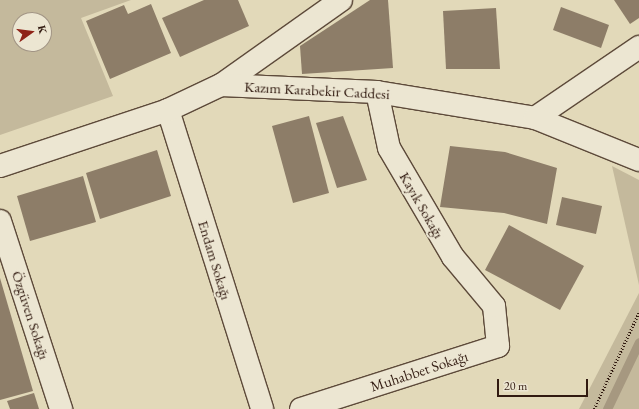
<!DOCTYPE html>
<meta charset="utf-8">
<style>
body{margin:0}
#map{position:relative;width:639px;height:409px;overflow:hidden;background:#e2d9b9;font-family:"EB Garamond",serif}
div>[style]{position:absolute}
.green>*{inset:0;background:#c4b99c}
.stream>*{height:9px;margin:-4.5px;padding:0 4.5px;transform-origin:4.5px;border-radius:4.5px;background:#a69880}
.building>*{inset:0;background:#8d7d68}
.path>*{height:2.5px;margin-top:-1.25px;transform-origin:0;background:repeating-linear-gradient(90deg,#311a10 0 1px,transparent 0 3px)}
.roads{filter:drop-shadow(1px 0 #5d4a3a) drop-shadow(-1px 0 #5d4a3a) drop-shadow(0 1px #5d4a3a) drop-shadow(0 -1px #5d4a3a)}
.minor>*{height:22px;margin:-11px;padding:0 11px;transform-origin:11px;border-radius:11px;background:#ece6d2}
span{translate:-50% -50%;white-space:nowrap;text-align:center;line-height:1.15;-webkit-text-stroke:4px #ece6d2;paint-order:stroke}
.street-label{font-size:15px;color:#311a10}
.north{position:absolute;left:12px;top:12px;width:40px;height:40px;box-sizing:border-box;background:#ece6d2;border:1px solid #a19484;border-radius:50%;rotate:76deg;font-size:11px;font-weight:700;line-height:16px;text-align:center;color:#311a10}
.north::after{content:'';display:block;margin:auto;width:14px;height:18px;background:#8f2418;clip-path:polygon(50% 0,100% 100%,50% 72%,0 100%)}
.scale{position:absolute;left:497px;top:379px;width:91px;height:18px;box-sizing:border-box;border:2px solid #311a10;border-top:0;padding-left:5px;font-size:12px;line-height:14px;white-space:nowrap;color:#311a10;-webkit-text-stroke:3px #ece6d2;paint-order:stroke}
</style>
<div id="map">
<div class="green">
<div style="clip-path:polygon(evenodd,0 0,131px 0,81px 18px,113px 96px,0 135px,0 0,20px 20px,44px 20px,44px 44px,20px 44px,20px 20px)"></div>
<div style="clip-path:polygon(612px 166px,639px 180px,639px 285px)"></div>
<div style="clip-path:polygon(639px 293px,639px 409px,579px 409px)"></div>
</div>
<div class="stream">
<div style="left:607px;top:409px;width:74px;rotate:-64.5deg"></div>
</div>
<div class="building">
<div style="clip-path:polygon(204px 0,238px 0,249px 26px,180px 57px,162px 18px)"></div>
<div style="clip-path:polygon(370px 0,388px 0,393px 68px,302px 74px,300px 46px)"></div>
<div style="clip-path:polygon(614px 0,639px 0,639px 18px,630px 24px)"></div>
<div style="clip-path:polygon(151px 4px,171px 53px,110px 79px,86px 21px,124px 5px,128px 14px)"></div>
<div style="clip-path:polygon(561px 7px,609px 25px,601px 48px,553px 30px)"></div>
<div style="clip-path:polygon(496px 8px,500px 69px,446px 69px,443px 11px)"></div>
<div style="clip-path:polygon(309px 116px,329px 193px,293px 203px,272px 126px)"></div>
<div style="clip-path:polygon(343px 116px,367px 180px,337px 188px,316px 123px)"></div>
<div style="clip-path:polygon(450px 146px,505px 152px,557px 168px,547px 224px,504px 213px,440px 207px)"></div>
<div style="clip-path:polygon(157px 150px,171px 196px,100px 219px,86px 173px)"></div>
<div style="clip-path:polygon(83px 176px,96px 222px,30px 241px,17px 196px)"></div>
<div style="clip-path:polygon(562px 197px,602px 206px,596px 234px,556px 225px)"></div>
<div style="clip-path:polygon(509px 225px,584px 266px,560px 310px,485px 270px)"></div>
<div style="clip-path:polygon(0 278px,33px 391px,0 400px)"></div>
<div style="clip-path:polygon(34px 393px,39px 409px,10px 409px,7px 401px)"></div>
</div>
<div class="path">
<div style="left:594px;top:409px;width:107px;rotate:-65.1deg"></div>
</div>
<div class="roads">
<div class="minor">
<div style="left:221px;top:85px;width:147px;rotate:-35.3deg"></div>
<div style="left:168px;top:110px;width:313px;rotate:72.5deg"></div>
<div style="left:535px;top:118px;width:126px;rotate:-34.3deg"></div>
<div style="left:0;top:166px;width:177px;rotate:-18.4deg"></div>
<div style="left:168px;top:110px;width:59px;rotate:-25.3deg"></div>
<div style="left:221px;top:85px;width:156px;rotate:2.6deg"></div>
<div style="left:377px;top:92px;width:160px;rotate:9.3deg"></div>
<div style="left:535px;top:118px;width:112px;rotate:22deg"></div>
<div style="left:0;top:221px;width:198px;rotate:72deg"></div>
<div style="left:301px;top:409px;width:207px;rotate:-17.7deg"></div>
<div style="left:498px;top:346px;width:40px;rotate:-95.7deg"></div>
<div style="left:494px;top:306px;width:64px;rotate:-129.9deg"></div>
<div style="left:453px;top:257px;width:126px;rotate:-120.4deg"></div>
<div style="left:389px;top:148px;width:57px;rotate:-102.1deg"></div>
</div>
</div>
<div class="street-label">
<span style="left:317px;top:90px;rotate:3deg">Kazım Karabekir Caddesi</span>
<span style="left:422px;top:205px;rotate:60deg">Kayık Sokağı</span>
<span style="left:215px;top:260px;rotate:73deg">Endam Sokağı</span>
<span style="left:31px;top:315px;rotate:72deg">Özgüven Sokağı</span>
<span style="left:419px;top:371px;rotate:-18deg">Muhabbet Sokağı</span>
</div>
<div class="north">K</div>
<div class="scale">20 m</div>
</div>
